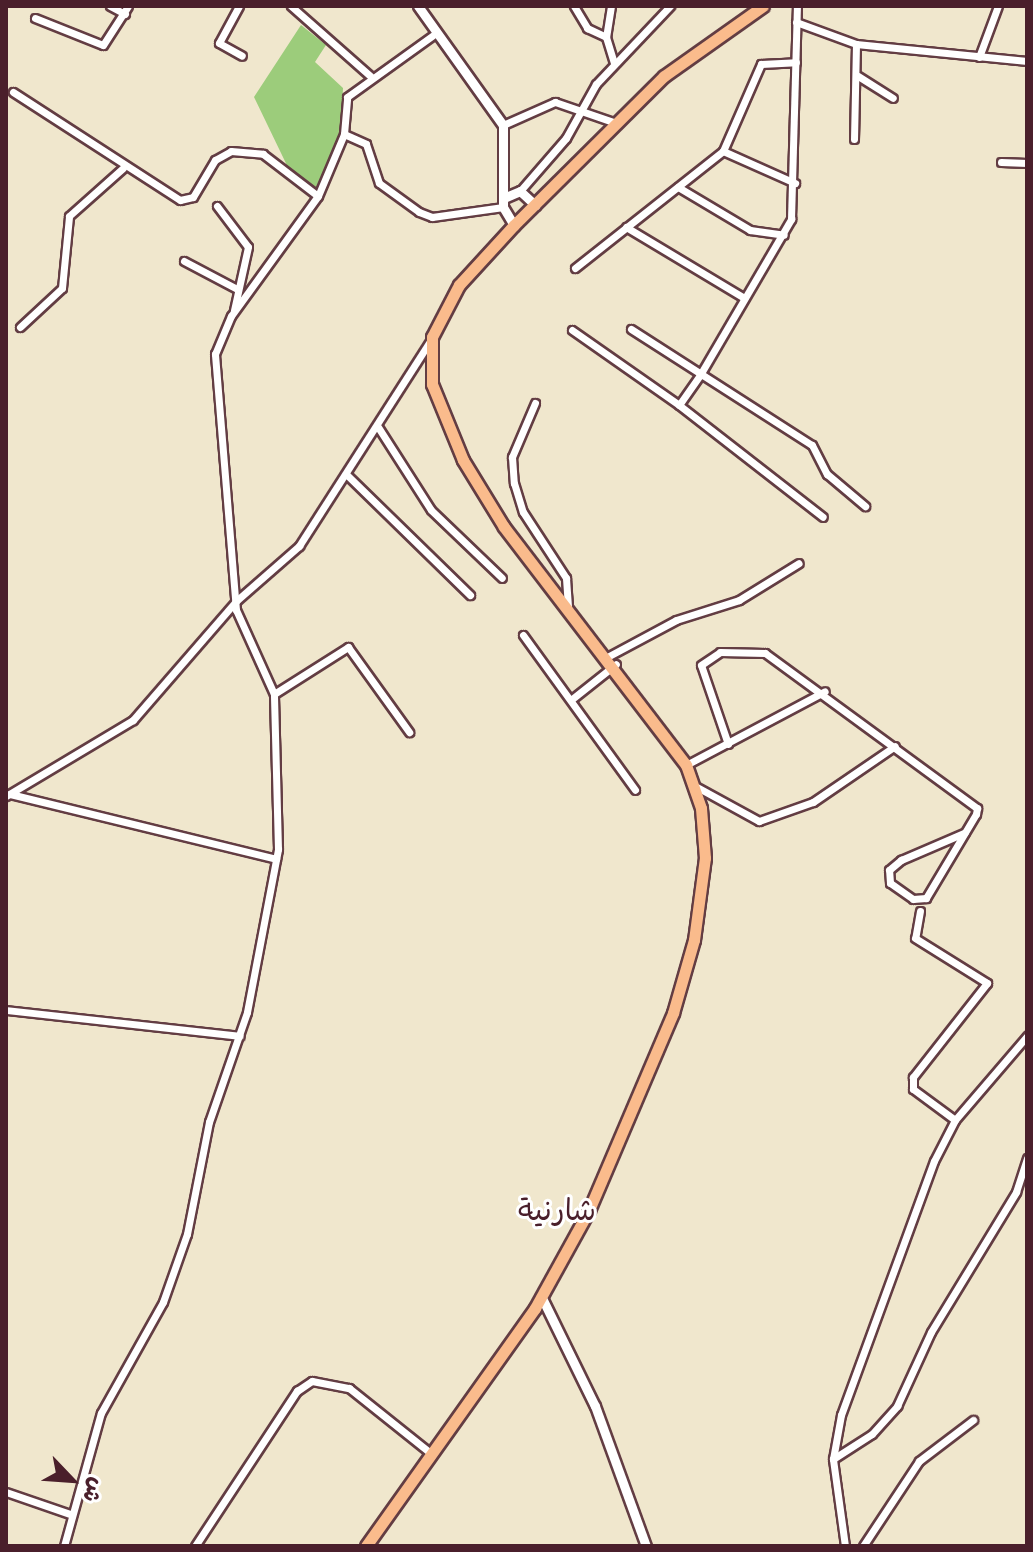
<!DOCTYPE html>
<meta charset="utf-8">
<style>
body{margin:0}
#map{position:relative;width:1033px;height:1552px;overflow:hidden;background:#f0e7cd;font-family:Itim,"Playpen Sans Arabic",sans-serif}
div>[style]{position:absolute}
.green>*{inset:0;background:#9ccc7b}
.roads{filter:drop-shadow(2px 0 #633d43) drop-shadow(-2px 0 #633d43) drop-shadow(0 2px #633d43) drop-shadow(0 -2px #633d43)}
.minor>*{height:7px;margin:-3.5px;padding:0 3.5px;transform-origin:3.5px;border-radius:3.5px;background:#fff}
.tertiary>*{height:9px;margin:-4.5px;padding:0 4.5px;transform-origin:4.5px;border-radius:4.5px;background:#fff}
.primary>*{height:11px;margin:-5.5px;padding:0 5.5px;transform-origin:5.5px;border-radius:5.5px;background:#fabb8c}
span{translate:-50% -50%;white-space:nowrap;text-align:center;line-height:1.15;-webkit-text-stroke:6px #fff;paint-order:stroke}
.quarter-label{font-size:30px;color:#4a1f2b}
.frame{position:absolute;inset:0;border:8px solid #4a1f2b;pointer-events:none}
.north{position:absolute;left:32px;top:1440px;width:80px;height:80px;-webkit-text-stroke:6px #fff;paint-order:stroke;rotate:115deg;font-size:22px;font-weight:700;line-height:32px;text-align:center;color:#4a1f2b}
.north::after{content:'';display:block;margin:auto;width:28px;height:36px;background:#4a1f2b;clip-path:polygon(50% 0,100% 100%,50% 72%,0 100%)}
</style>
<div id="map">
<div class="green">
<div style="clip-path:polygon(301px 25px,326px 45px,315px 62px,343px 88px,341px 132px,317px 192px,294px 180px,254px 97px)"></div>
</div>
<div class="roads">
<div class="minor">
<div style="left:110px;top:6px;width:17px;rotate:28deg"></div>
<div style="left:239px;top:6px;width:42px;rotate:118.4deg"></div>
<div style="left:219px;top:43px;width:26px;rotate:29deg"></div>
<div style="left:291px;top:6px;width:106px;rotate:41.5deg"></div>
<div style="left:574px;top:6px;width:26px;rotate:59deg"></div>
<div style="left:587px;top:28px;width:21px;rotate:25deg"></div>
<div style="left:611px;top:6px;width:31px;rotate:99deg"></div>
<div style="left:606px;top:37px;width:27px;rotate:73deg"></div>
<div style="left:35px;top:18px;width:73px;rotate:21.7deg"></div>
<div style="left:103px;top:45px;width:46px;rotate:-57.3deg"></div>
<div style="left:796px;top:22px;width:64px;rotate:20.1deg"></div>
<div style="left:856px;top:44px;width:95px;rotate:91.2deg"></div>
<div style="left:856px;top:44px;width:172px;rotate:5.7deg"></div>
<div style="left:979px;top:57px;width:54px;rotate:-69.6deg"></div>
<div style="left:858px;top:76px;width:41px;rotate:32.2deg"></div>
<div style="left:13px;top:92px;width:199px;rotate:32.9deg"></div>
<div style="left:180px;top:200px;width:13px;rotate:-13deg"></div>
<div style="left:193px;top:197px;width:43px;rotate:-59.3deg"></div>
<div style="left:215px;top:160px;width:18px;rotate:-29deg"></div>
<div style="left:231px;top:151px;width:32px;rotate:5deg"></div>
<div style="left:263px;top:154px;width:69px;rotate:37.4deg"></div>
<div style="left:503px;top:125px;width:57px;rotate:-23.9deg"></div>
<div style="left:555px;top:102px;width:65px;rotate:19deg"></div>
<div style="left:344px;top:134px;width:24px;rotate:24deg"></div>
<div style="left:366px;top:144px;width:41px;rotate:71.6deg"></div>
<div style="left:379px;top:183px;width:49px;rotate:35.9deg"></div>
<div style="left:419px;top:212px;width:14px;rotate:21deg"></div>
<div style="left:432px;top:217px;width:72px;rotate:-8deg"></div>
<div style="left:723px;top:151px;width:79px;rotate:24deg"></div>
<div style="left:1001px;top:162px;width:26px;rotate:2deg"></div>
<div style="left:678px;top:187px;width:84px;rotate:30.8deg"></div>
<div style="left:750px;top:230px;width:34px;rotate:8deg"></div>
<div style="left:520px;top:191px;width:70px;rotate:-49deg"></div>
<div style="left:566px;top:138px;width:62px;rotate:-60.9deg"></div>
<div style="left:596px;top:84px;width:108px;rotate:-46.5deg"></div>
<div style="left:217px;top:206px;width:51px;rotate:52.9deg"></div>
<div style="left:248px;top:247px;width:65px;rotate:102.5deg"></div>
<div style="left:626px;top:227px;width:138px;rotate:31deg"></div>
<div style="left:184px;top:261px;width:60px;rotate:27.8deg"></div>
<div style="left:575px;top:268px;width:189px;rotate:-38.3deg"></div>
<div style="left:723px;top:151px;width:95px;rotate:-66.4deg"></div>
<div style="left:761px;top:64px;width:35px;rotate:-3deg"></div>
<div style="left:20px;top:327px;width:57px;rotate:-42.9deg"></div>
<div style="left:62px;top:288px;width:72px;rotate:-84.4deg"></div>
<div style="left:69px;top:216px;width:72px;rotate:-41.6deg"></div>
<div style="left:631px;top:329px;width:215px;rotate:32.7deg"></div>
<div style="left:812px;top:445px;width:33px;rotate:63deg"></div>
<div style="left:827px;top:474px;width:50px;rotate:40.1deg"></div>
<div style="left:572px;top:330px;width:131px;rotate:35deg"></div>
<div style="left:679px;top:405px;width:37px;rotate:-55deg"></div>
<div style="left:700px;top:375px;width:181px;rotate:-59.7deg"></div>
<div style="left:791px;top:219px;width:213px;rotate:-88.4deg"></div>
<div style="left:535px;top:403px;width:59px;rotate:113.1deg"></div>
<div style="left:512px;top:457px;width:26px;rotate:86deg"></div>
<div style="left:514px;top:483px;width:30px;rotate:73deg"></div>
<div style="left:523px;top:512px;width:79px;rotate:56.9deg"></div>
<div style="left:566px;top:578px;width:28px;rotate:86deg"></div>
<div style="left:679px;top:405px;width:182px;rotate:37.9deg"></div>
<div style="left:378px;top:427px;width:98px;rotate:57.4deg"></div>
<div style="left:431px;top:510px;width:98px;rotate:43.8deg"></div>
<div style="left:347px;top:475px;width:172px;rotate:44.3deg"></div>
<div style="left:523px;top:635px;width:191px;rotate:54.1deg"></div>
<div style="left:609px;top:656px;width:76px;rotate:-28.2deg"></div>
<div style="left:676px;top:620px;width:66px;rotate:-17.6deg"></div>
<div style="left:739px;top:600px;width:70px;rotate:-31.7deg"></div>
<div style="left:274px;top:694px;width:88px;rotate:-32.4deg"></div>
<div style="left:348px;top:647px;width:105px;rotate:54.3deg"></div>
<div style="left:572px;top:699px;width:56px;rotate:-38.5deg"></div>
<div style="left:728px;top:744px;width:83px;rotate:-108.9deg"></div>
<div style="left:701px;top:665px;width:23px;rotate:-34deg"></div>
<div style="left:720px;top:652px;width:45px;rotate:1.3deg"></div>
<div style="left:765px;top:653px;width:263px;rotate:36.2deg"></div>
<div style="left:977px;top:808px;width:6px;rotate:99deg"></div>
<div style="left:976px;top:814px;width:98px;rotate:120.8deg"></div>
<div style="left:926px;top:898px;width:13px;rotate:176deg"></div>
<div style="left:913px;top:899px;width:28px;rotate:-145deg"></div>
<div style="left:890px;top:883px;width:13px;rotate:-94deg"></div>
<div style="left:889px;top:870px;width:16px;rotate:-40deg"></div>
<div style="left:901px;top:860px;width:69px;rotate:-23.2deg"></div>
<div style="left:686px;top:765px;width:157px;rotate:-28deg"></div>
<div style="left:695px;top:786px;width:73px;rotate:28.7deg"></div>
<div style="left:759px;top:821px;width:57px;rotate:-19.4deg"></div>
<div style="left:813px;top:802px;width:99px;rotate:-34.3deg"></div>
<div style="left:10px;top:794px;width:274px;rotate:13.7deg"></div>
<div style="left:6px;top:796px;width:148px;rotate:-30.9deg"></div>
<div style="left:133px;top:720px;width:157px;rotate:-49.1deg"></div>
<div style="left:236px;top:601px;width:84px;rotate:-41.1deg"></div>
<div style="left:299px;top:546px;width:243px;rotate:-57.4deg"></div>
<div style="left:920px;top:911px;width:27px;rotate:100deg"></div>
<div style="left:915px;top:938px;width:85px;rotate:32deg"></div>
<div style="left:987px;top:983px;width:120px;rotate:128.2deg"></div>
<div style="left:913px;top:1077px;width:12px;rotate:90deg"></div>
<div style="left:913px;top:1089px;width:52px;rotate:36.4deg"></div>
<div style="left:6px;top:1010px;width:235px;rotate:6.3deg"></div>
<div style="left:833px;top:1459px;width:45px;rotate:-79.7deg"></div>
<div style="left:841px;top:1415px;width:270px;rotate:-69.9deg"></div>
<div style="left:934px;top:1161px;width:46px;rotate:-62.9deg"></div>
<div style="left:955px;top:1120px;width:111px;rotate:-49.4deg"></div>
<div style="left:6px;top:1492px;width:68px;rotate:19deg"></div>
<div style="left:64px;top:1546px;width:138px;rotate:-74.5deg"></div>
<div style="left:101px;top:1413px;width:127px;rotate:-60.8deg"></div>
<div style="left:163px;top:1302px;width:72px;rotate:-70.6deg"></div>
<div style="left:187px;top:1234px;width:114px;rotate:-78.9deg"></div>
<div style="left:209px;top:1122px;width:116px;rotate:-70.9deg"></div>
<div style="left:247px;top:1012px;width:166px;rotate:-79.2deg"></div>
<div style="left:278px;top:849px;width:155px;rotate:-91.5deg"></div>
<div style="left:274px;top:694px;width:92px;rotate:-114.3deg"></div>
<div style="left:236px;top:610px;width:257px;rotate:-94.7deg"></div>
<div style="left:215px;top:354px;width:41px;rotate:-67.2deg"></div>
<div style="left:231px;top:316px;width:148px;rotate:-54.1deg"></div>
<div style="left:318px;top:196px;width:67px;rotate:-67.2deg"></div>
<div style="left:344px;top:134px;width:37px;rotate:-85deg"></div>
<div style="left:347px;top:97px;width:105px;rotate:-35.7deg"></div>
<div style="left:195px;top:1546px;width:186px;rotate:-56.7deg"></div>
<div style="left:297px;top:1391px;width:18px;rotate:-34deg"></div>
<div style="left:312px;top:1381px;width:38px;rotate:11deg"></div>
<div style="left:349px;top:1388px;width:107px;rotate:38.6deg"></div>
<div style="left:845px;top:1546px;width:88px;rotate:-97.9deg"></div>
<div style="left:833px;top:1459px;width:46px;rotate:-32.7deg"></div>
<div style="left:872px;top:1434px;width:38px;rotate:-48deg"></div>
<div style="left:897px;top:1406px;width:81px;rotate:-65.3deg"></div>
<div style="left:931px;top:1332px;width:164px;rotate:-58.7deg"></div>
<div style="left:1016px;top:1192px;width:36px;rotate:-72deg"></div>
<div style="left:863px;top:1546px;width:102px;rotate:-56.6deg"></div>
<div style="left:919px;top:1461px;width:68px;rotate:-37.2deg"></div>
</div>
<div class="tertiary">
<div style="left:418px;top:6px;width:146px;rotate:54.5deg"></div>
<div style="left:503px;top:125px;width:82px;rotate:90deg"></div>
<div style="left:503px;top:207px;width:21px;rotate:59deg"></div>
<div style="left:506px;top:197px;width:15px;rotate:-23deg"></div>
<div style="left:520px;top:191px;width:21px;rotate:43deg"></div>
<div style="left:542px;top:1298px;width:120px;rotate:63.9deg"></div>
<div style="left:595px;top:1406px;width:149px;rotate:70deg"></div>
</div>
<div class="primary">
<div style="left:366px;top:1546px;width:292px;rotate:-54.6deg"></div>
<div style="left:535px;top:1308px;width:112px;rotate:-61.1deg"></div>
<div style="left:589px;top:1210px;width:214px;rotate:-66.9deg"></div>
<div style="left:673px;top:1013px;width:76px;rotate:-74deg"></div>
<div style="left:694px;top:940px;width:83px;rotate:-82.4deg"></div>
<div style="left:705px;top:858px;width:50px;rotate:-94.6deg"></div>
<div style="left:701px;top:808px;width:46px;rotate:-109.2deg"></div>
<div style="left:686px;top:765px;width:300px;rotate:-127.4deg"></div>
<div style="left:504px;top:527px;width:79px;rotate:-121.5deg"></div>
<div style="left:463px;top:460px;width:82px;rotate:-112.2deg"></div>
<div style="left:432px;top:384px;width:47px;rotate:-90deg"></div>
<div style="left:432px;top:337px;width:59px;rotate:-62.6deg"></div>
<div style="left:459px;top:285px;width:81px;rotate:-47.5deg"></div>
<div style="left:514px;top:225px;width:211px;rotate:-44.8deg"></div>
<div style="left:664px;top:76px;width:121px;rotate:-35.3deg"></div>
</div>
</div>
<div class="quarter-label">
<span style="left:557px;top:1210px">شارنية</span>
</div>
<div class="frame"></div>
<div class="north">ش</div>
</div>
